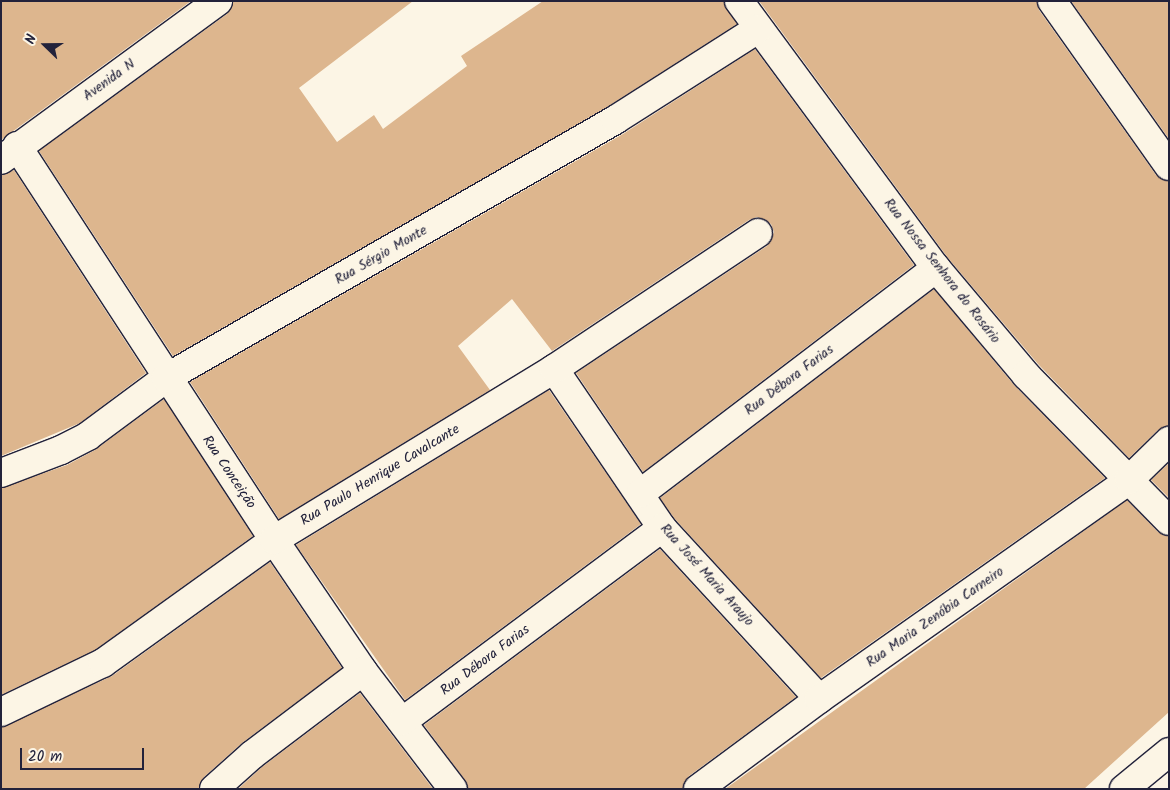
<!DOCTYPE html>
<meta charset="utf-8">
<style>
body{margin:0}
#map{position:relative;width:1170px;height:790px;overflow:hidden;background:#fcf5e5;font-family:Kalam,sans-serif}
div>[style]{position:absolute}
.building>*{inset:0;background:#ddb68e}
.roads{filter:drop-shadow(1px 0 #22223b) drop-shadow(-1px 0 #22223b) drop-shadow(0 1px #22223b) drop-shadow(0 -1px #22223b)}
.minor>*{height:28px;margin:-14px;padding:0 14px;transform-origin:14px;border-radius:14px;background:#fcf5e5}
span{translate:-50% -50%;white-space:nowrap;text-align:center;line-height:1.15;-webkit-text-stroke:4px #fcf5e5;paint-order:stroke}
.street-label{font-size:14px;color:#22223b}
.frame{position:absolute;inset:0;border:2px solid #22223b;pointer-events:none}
.north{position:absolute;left:20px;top:20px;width:50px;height:50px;-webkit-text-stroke:4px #fcf5e5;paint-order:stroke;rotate:292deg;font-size:14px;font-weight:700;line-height:20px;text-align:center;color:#22223b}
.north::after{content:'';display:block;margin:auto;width:18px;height:22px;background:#22223b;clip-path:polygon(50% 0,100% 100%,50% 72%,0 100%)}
.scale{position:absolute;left:20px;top:748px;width:124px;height:22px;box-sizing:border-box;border:2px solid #22223b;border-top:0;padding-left:6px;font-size:15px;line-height:18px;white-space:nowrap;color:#22223b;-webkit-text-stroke:4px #fcf5e5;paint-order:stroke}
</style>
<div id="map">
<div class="building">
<div style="clip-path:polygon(1px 1px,191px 1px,1px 140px)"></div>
<div style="clip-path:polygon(233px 1px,413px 1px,299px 88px,337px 142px,374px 115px,383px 129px,467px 66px,461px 56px,543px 1px,724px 1px,737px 24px,607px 107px,173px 356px,39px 151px,227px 14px)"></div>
<div style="clip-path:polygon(759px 1px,1037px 1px,1039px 10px,1156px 175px,1169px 181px,1169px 426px,1158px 430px,1129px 458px,1038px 364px,948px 258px)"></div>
<div style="clip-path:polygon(1071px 1px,1169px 1px,1169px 139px)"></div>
<div style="clip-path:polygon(755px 49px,914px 265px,643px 472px,576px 373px,767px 246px,774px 232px,771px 224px,757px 217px,749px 220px,552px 351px,512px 299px,458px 346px,490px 390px,279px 519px,190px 382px,623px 134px)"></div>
<div style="clip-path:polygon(14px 170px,146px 373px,80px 423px,1px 456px,1px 175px)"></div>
<div style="clip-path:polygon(934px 289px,1014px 385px,1105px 478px,821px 678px,674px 518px,660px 498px)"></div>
<div style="clip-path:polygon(549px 390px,641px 524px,405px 700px,296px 545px)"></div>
<div style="clip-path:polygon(164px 399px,253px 536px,95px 650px,1px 695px,1px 488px,67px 465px,95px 450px)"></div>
<div style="clip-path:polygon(1169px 463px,1169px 498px,1151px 480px)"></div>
<div style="clip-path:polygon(1127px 500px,1158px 532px,1169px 536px,1169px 712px,1084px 789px,725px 789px)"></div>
<div style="clip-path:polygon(660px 549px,796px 697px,689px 776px,683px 789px,468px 789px,465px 780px,424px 725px)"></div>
<div style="clip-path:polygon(270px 562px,342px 668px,242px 743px,204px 777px,199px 789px,1px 789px,1px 727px,112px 676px)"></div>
<div style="clip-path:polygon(360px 693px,433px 789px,238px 789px,262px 767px)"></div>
</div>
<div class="roads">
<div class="minor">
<div style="left:739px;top:1px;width:332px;rotate:53.6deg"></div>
<div style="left:936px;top:268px;width:140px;rotate:49.9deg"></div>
<div style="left:1026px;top:375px;width:204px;rotate:45.6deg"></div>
<div style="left:1052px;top:1px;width:202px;rotate:54.7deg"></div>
<div style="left:17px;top:146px;width:470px;rotate:56.9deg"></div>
<div style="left:274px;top:540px;width:158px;rotate:55.8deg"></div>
<div style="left:363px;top:671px;width:148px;rotate:52.7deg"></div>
<div style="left:1px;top:160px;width:269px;rotate:-36.2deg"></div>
<div style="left:554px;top:369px;width:192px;rotate:55.8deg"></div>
<div style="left:662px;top:528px;width:232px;rotate:47.4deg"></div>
<div style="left:1px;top:473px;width:64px;rotate:-21deg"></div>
<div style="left:61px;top:450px;width:30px;rotate:-27deg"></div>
<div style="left:88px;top:436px;width:97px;rotate:-36.6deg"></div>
<div style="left:166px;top:378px;width:518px;rotate:-29.88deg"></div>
<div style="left:615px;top:120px;width:169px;rotate:-32.5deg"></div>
<div style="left:641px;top:493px;width:371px;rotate:-37.3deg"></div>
<div style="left:1px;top:712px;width:113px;rotate:-25.7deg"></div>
<div style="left:103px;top:663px;width:211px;rotate:-35.7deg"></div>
<div style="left:274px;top:540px;width:328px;rotate:-31.4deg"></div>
<div style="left:554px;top:369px;width:245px;rotate:-33.7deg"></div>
<div style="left:403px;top:721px;width:323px;rotate:-36.7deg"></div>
<div style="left:214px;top:789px;width:51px;rotate:-41.8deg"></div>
<div style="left:252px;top:755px;width:139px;rotate:-37.1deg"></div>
<div style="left:698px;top:789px;width:151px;rotate:-36.6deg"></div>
<div style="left:819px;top:699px;width:380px;rotate:-35.2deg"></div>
<div style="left:1129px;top:480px;width:56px;rotate:-44.3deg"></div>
<div style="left:1124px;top:789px;width:58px;rotate:-39.4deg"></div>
</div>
</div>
<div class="street-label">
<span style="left:109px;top:80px;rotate:-36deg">Avenida N</span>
<span style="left:381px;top:255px;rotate:-30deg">Rua Sérgio Monte</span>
<span style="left:942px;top:271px;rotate:52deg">Rua Nossa Senhora do Rosário</span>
<span style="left:789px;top:380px;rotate:-37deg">Rua Débora Farias</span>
<span style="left:229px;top:472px;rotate:56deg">Rua Conceição</span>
<span style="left:380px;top:475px;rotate:-31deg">Rua Paulo Henrique Cavalcante</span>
<span style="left:707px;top:575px;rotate:48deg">Rua José Maria Araujo</span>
<span style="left:935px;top:617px;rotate:-35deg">Rua Maria Zenóbia Carneiro</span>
<span style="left:485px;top:660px;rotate:-37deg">Rua Débora Farias</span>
</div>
<div class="frame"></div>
<div class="north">N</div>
<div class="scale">20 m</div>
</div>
